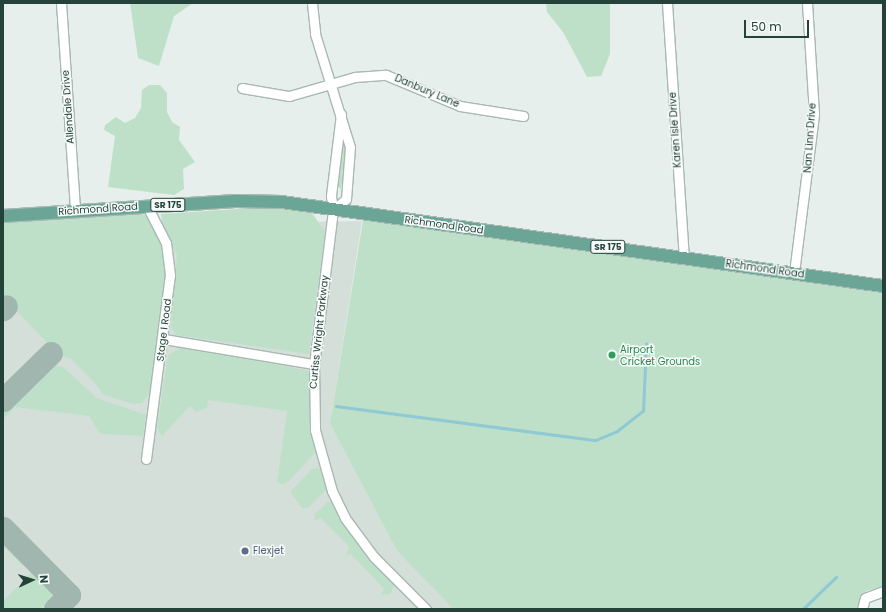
<!DOCTYPE html>
<style>
body{margin:0}
#map{position:relative;width:886px;height:612px;overflow:hidden;background:#e6efeb;font-family:Poppins,sans-serif}
div>[style]{position:absolute}
.built>*{inset:0;background:#d4dfda}
.green>*{inset:0;background:#bfe0c8}
.stream>*{height:2.5px;margin:-1.25px;padding:0 1.25px;transform-origin:1.25px;border-radius:1.25px;background:#8ec9d4}
.taxiway>*{height:23px;margin:-11.5px;padding:0 11.5px;transform-origin:11.5px;border-radius:11.5px;background:#a2b6b0}
.roads{filter:drop-shadow(1px 0 #a8b8b2) drop-shadow(-1px 0 #a8b8b2) drop-shadow(0 1px #a8b8b2) drop-shadow(0 -1px #a8b8b2)}
.minor>*{height:9px;margin:-4.5px;padding:0 4.5px;transform-origin:4.5px;border-radius:4.5px;background:#fff}
.primary>*{height:12px;margin:-6px;padding:0 6px;transform-origin:6px;border-radius:6px;background:#6aa596}
.dots>*{width:11px;height:11px;translate:-50% -50%;box-sizing:border-box;border:2px solid #f7fbf9;border-radius:50%}
span{translate:-50% -50%;white-space:nowrap;text-align:center;line-height:1.15;-webkit-text-stroke:3px #f7fbf9;paint-order:stroke}
.shield-label span{padding:1px 3px;background:#f7fbf9;border:1px solid;border-radius:3px;-webkit-text-stroke-width:0}
.shield-label{font-size:9px;color:#24423a;font-weight:700}
.street-label{font-size:10px;color:#24423a}
.leisure-label{font-size:10px;color:#27864d}
.left{translate:0 -50%;text-align:left}
.service-label{font-size:10px;color:#4e5e75}
.frame{position:absolute;inset:0;border:4px solid #24423a;pointer-events:none}
.north{position:absolute;left:12px;top:560px;width:40px;height:40px;-webkit-text-stroke:3px #f7fbf9;paint-order:stroke;rotate:86deg;font-size:11px;font-weight:700;line-height:16px;text-align:center;color:#24423a}
.north::after{content:'';display:block;margin:auto;width:14px;height:18px;background:#24423a;clip-path:polygon(50% 0,100% 100%,50% 72%,0 100%)}
.scale{position:absolute;left:744px;top:20px;width:65px;height:18px;box-sizing:border-box;border:2px solid #24423a;border-top:0;padding-left:5px;font-size:12px;line-height:14px;white-space:nowrap;color:#24423a;-webkit-text-stroke:3px #f7fbf9;paint-order:stroke}
</style>
<div id="map">
<div class="built">
<div style="clip-path:polygon(362px 221px,330px 424px,397px 551px,453px 609px,3px 609px,3px 239px,228px 223px)"></div>
</div>
<div class="green">
<div style="clip-path:polygon(130px 3px,193px 3px,174px 16px,159px 66px,138px 58px)"></div>
<div style="clip-path:polygon(546px 3px,610px 3px,610px 54px,601px 76px,587px 77px,563px 32px,547px 12px)"></div>
<div style="clip-path:polygon(149px 85px,160px 85px,167px 93px,167px 112px,172px 122px,180px 127px,179px 140px,195px 162px,183px 169px,184px 189px,174px 195px,108px 187px,115px 136px,104px 130px,105px 125px,116px 117px,125px 123px,135px 118px,141px 108px,142px 90px)"></div>
<div style="clip-path:polygon(341px 129px,347px 160px,341px 189px,338px 186px)"></div>
<div style="clip-path:polygon(267px 207px,312px 213px,325px 232px,309px 354px,176px 335px,171px 327px,177px 255px,162px 225px,161px 214px)"></div>
<div style="clip-path:polygon(136px 213px,145px 215px,154px 226px,167px 260px,151px 392px,142px 403px,133px 404px,104px 395px,94px 382px,71px 359px,59px 355px,3px 297px,3px 222px)"></div>
<div style="clip-path:polygon(364px 214px,883px 286px,883px 586px,866px 591px,856px 609px,453px 609px,397px 551px,330px 424px)"></div>
<div style="clip-path:polygon(185px 345px,309px 371px,315px 453px,289px 481px,282px 485px,277px 482px,287px 411px,208px 400px,207px 408px,196px 412px,190px 406px,162px 436px,157px 429px,168px 355px)"></div>
<div style="clip-path:polygon(46px 363px,63px 367px,97px 398px,146px 415px,143px 436px,100px 434px,89px 416px,15px 407px,3px 419px,3px 406px)"></div>
<div style="clip-path:polygon(318px 468px,322px 471px,328px 488px,308px 508px,302px 508px,290px 492px,312px 469px)"></div>
<div style="clip-path:polygon(327px 502px,333px 502px,396px 582px,390px 594px,381px 595px,384px 589px,350px 553px,346px 557px,349px 546px,321px 518px,314px 521px,315px 514px)"></div>
<div style="clip-path:polygon(3px 534px,23px 554px,23px 566px,3px 546px)"></div>
<div style="clip-path:polygon(31px 573px,43px 574px,56px 588px,53px 597px,40px 609px,3px 609px,3px 601px)"></div>
</div>
<div class="stream">
<div style="left:336px;top:406px;width:262px;rotate:7.5deg"></div>
<div style="left:596px;top:440px;width:23px;rotate:-23deg"></div>
<div style="left:617px;top:431px;width:33px;rotate:-38deg"></div>
<div style="left:643px;top:411px;width:67px;rotate:-87.4deg"></div>
<div style="left:803px;top:609px;width:46px;rotate:-44.1deg"></div>
</div>
<div class="taxiway">
<div style="left:3px;top:309px;width:4px;rotate:-45deg"></div>
<div style="left:3px;top:400px;width:67px;rotate:-44.4deg"></div>
<div style="left:3px;top:528px;width:94px;rotate:45.4deg"></div>
<div style="left:69px;top:595px;width:20px;rotate:135deg"></div>
</div>
<div class="roads">
<div class="minor">
<div style="left:61px;top:3px;width:208px;rotate:86.1deg"></div>
<div style="left:312px;top:3px;width:31px;rotate:84deg"></div>
<div style="left:315px;top:34px;width:118px;rotate:72.8deg"></div>
<div style="left:350px;top:147px;width:52px;rotate:94.4deg"></div>
<div style="left:346px;top:199px;width:17px;rotate:140deg"></div>
<div style="left:667px;top:3px;width:256px;rotate:86.2deg"></div>
<div style="left:242px;top:88px;width:48px;rotate:9.7deg"></div>
<div style="left:289px;top:96px;width:69px;rotate:-16.1deg"></div>
<div style="left:355px;top:77px;width:31px;rotate:-4deg"></div>
<div style="left:386px;top:75px;width:80px;rotate:22.7deg"></div>
<div style="left:460px;top:106px;width:64px;rotate:9deg"></div>
<div style="left:341px;top:114px;width:83px;rotate:97deg"></div>
<div style="left:331px;top:196px;width:14px;rotate:82deg"></div>
<div style="left:333px;top:210px;width:155px;rotate:97deg"></div>
<div style="left:314px;top:364px;width:66px;rotate:89.1deg"></div>
<div style="left:315px;top:430px;width:63px;rotate:74.4deg"></div>
<div style="left:332px;top:491px;width:30px;rotate:64deg"></div>
<div style="left:345px;top:518px;width:49px;rotate:53.4deg"></div>
<div style="left:374px;top:557px;width:74px;rotate:45deg"></div>
<div style="left:794px;top:273px;width:160px;rotate:-82.8deg"></div>
<div style="left:814px;top:114px;width:111px;rotate:-93.6deg"></div>
<div style="left:164px;top:339px;width:152px;rotate:9.5deg"></div>
<div style="left:146px;top:459px;width:186px;rotate:-82.6deg"></div>
<div style="left:170px;top:275px;width:32px;rotate:-97deg"></div>
<div style="left:166px;top:243px;width:42px;rotate:-117.2deg"></div>
<div style="left:862px;top:609px;width:11px;rotate:-75deg"></div>
<div style="left:865px;top:598px;width:19px;rotate:-21deg"></div>
</div>
<div class="primary">
<div style="left:3px;top:216px;width:233px;rotate:-3.7deg"></div>
<div style="left:236px;top:201px;width:46px;rotate:1.2deg"></div>
<div style="left:282px;top:202px;width:607px;rotate:7.96deg"></div>
</div>
</div>
<div class="dots">
<div style="left:612px;top:355px;background:#2e9e5b"></div>
<div style="left:245px;top:551px;background:#5c6f8a"></div>
</div>
<div class="shield-label">
<span style="left:168px;top:205px">SR 175</span>
<span style="left:608px;top:247px">SR 175</span>
</div>
<div class="street-label">
<span style="left:427px;top:91px;rotate:23deg">Danbury Lane</span>
<span style="left:68px;top:107px;rotate:-94deg">Allendale Drive</span>
<span style="left:675px;top:130px;rotate:-94deg">Karen Isle Drive</span>
<span style="left:810px;top:138px;rotate:-86deg">Nan Linn Drive</span>
<span style="left:98px;top:209px;rotate:-4deg">Richmond Road</span>
<span style="left:444px;top:225px;rotate:8deg">Richmond Road</span>
<span style="left:765px;top:269px;rotate:8deg">Richmond Road</span>
<span style="left:164px;top:330px;rotate:-83deg">Stage I Road</span>
<span style="left:319px;top:332px;rotate:-84deg">Curtiss Wright Parkway</span>
</div>
<div class="leisure-label">
<span class="left" style="left:620px;top:355px">Airport<br>Cricket Grounds</span>
</div>
<div class="service-label">
<span class="left" style="left:253px;top:551px">Flexjet</span>
</div>
<div class="frame"></div>
<div class="north">N</div>
<div class="scale">50 m</div>
</div>
